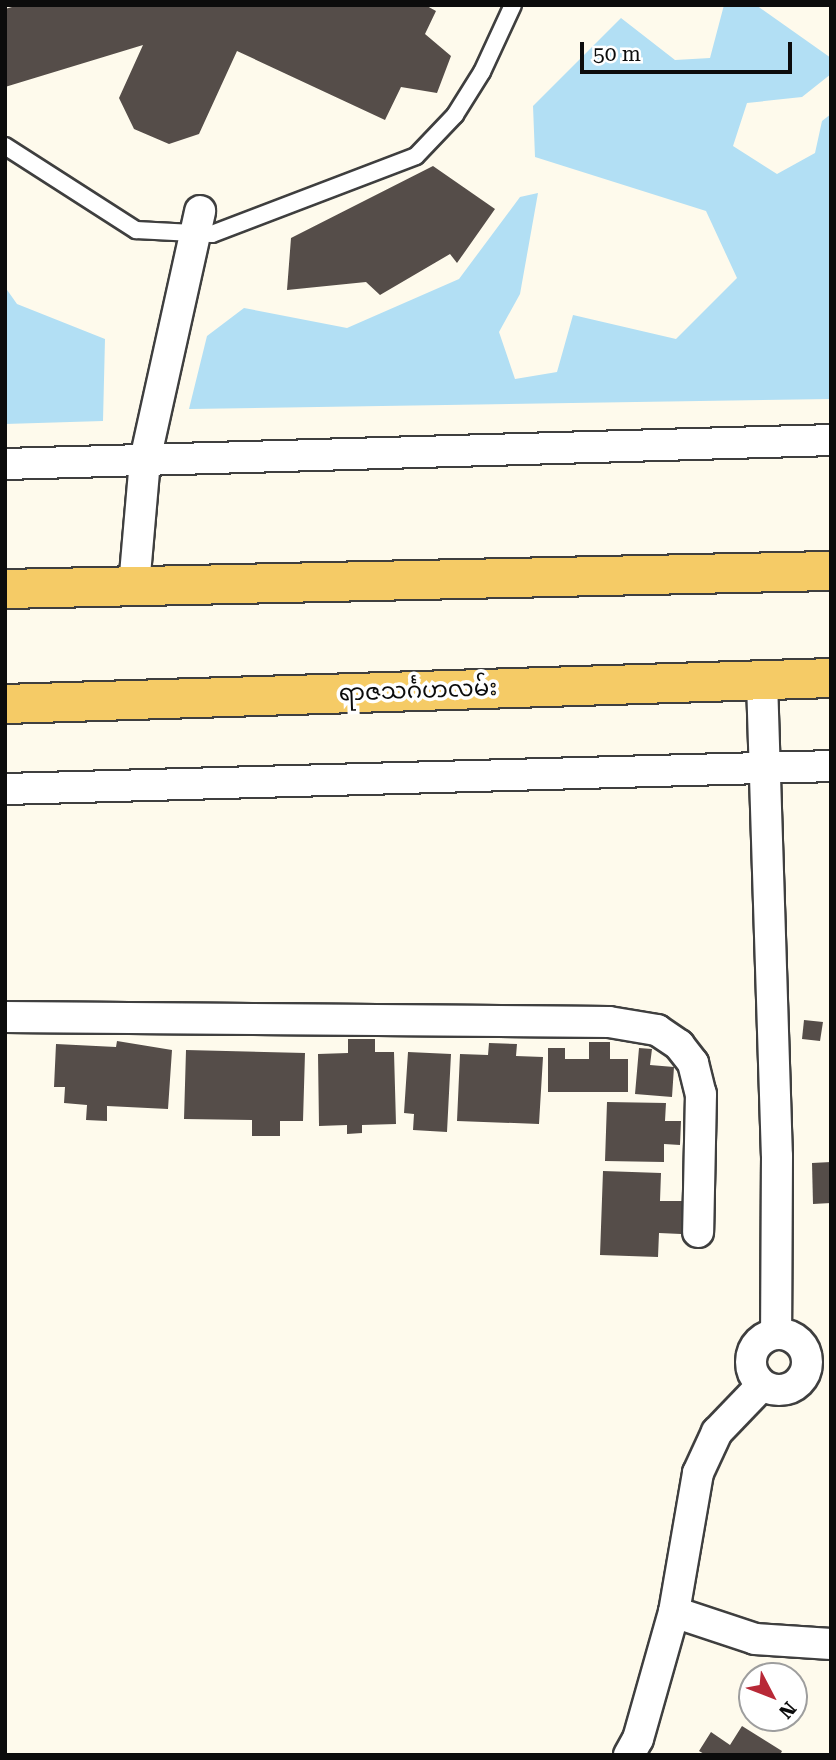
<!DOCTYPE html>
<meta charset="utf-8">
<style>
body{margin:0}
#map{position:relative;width:836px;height:1760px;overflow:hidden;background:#fefaec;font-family:"Roboto Serif","Noto Sans Myanmar",serif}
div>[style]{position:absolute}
.water>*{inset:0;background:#b2dff4}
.building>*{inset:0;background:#554d49}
.roads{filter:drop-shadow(2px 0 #3f3f3f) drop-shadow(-2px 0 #3f3f3f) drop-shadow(0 2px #3f3f3f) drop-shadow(0 -2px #3f3f3f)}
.service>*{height:16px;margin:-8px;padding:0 8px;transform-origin:8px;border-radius:8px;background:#fff}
.minor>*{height:30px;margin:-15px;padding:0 15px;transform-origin:15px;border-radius:15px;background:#fff}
.minor>.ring{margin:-15px;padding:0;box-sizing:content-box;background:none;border:30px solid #fff;border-radius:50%}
.primary>*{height:38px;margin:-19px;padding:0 19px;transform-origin:19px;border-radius:19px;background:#f5cb66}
span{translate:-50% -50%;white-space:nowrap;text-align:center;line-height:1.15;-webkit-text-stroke:7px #fff;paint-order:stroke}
.street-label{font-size:23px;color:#0c0c0c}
.frame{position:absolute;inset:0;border:7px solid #0c0c0c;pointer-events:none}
.north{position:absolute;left:738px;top:1662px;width:70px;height:70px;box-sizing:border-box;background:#fff;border:2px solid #9e9e9e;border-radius:50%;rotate:132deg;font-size:19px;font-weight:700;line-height:28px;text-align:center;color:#0c0c0c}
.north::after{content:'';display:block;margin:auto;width:24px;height:32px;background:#b82937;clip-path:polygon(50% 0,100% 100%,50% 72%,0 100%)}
.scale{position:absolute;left:580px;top:42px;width:212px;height:32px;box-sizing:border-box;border:4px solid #0c0c0c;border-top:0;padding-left:9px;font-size:21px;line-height:24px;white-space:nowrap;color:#0c0c0c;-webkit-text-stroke:5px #fff;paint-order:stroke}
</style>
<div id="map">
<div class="water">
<div style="clip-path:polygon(724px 5px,756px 5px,831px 58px,831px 74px,802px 97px,747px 103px,733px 146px,777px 174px,815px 153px,822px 121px,831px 114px,831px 399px,189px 409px,207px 336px,244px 308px,347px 328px,459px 279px,520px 197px,538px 193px,520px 294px,499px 332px,515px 379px,557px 372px,573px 315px,676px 339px,737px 278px,706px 211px,535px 157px,533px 106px,621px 18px,675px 60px,710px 58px)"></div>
<div style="clip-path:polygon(5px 287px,17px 304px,105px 339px,103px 421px,5px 424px)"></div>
</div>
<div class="building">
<div style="clip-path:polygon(19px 5px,425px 5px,436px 11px,425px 34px,451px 56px,437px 93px,401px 87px,385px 120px,237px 51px,199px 134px,169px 144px,134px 129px,119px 98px,143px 45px,5px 87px,5px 9px)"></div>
<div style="clip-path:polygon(433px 166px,495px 209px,457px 263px,450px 254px,380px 295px,366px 282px,287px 290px,291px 238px)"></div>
<div style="clip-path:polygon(804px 1020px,823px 1022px,820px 1041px,802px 1039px)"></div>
<div style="clip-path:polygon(348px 1039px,375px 1039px,375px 1052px,394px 1052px,396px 1124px,362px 1125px,362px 1133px,347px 1134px,347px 1125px,319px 1126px,318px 1054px,348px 1053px)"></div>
<div style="clip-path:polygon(117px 1041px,172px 1050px,168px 1109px,107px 1106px,107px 1121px,86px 1120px,87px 1105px,64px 1103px,65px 1087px,54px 1087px,56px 1044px,116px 1047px)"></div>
<div style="clip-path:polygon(589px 1042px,610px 1042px,610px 1059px,628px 1059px,628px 1092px,548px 1092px,548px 1048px,565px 1048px,565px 1059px,589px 1059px)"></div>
<div style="clip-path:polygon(489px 1043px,517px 1044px,516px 1056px,543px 1057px,539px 1124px,457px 1121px,460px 1054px,488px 1055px)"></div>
<div style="clip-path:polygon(639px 1048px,652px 1049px,650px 1065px,674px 1067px,672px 1097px,635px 1094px)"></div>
<div style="clip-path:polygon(186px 1050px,305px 1053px,303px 1121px,280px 1121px,280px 1136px,252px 1136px,252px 1120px,184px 1119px)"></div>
<div style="clip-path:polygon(408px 1052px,451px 1054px,447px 1132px,413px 1130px,414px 1114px,404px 1113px)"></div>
<div style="clip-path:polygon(607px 1102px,666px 1103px,665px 1121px,681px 1121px,680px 1145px,664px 1144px,664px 1162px,605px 1161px)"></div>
<div style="clip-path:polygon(831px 1162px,831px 1203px,813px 1204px,812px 1163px)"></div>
<div style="clip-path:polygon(603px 1171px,661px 1173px,660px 1201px,683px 1201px,681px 1234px,659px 1233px,658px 1257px,600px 1255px)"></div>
<div style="clip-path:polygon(742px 1726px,782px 1751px,780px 1755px,706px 1755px,699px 1751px,711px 1732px,730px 1745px)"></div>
</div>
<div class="roads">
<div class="service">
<div style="left:5px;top:146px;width:156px;rotate:32.7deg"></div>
<div style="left:136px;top:230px;width:76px;rotate:3deg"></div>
<div style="left:212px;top:234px;width:218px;rotate:-20.9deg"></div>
<div style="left:416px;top:156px;width:57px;rotate:-46.4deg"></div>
<div style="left:455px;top:115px;width:51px;rotate:-57.9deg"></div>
<div style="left:482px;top:72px;width:74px;rotate:-65.2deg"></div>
</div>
<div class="minor">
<div style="left:5px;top:464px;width:826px;rotate:-1.66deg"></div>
<div style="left:134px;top:586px;width:126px;rotate:-85deg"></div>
<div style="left:145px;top:460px;width:255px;rotate:-77.5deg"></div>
<div style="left:762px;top:681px;width:475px;rotate:88.2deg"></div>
<div style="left:777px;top:1156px;width:177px;rotate:90.3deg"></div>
<div style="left:5px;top:789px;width:826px;rotate:-1.59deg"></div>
<div style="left:5px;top:1017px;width:604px;rotate:0.47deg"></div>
<div style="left:609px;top:1022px;width:49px;rotate:9.5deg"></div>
<div style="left:657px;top:1030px;width:27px;rotate:34deg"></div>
<div style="left:679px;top:1045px;width:23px;rotate:52deg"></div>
<div style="left:693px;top:1063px;width:32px;rotate:76deg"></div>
<div style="left:701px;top:1094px;width:138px;rotate:91.2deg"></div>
<div class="ring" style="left:751px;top:1334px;width:26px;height:26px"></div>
<div style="left:674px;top:1612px;width:85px;rotate:18.4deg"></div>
<div style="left:755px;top:1639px;width:76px;rotate:3.8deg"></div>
<div style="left:629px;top:1755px;width:18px;rotate:-61deg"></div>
<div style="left:638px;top:1739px;width:132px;rotate:-74.2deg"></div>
<div style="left:674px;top:1612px;width:141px;rotate:-80.2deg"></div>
<div style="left:698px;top:1473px;width:45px;rotate:-65.1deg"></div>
<div style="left:717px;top:1432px;width:65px;rotate:-46.2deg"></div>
</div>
<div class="primary">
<div style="left:5px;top:589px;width:826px;rotate:-1.25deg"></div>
<div style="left:5px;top:704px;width:826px;rotate:-1.8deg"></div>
</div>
</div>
<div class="street-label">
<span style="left:418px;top:691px;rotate:-2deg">ရာဇသင်္ဂဟလမ်း</span>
</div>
<div class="frame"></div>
<div class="north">N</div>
<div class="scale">50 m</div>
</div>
